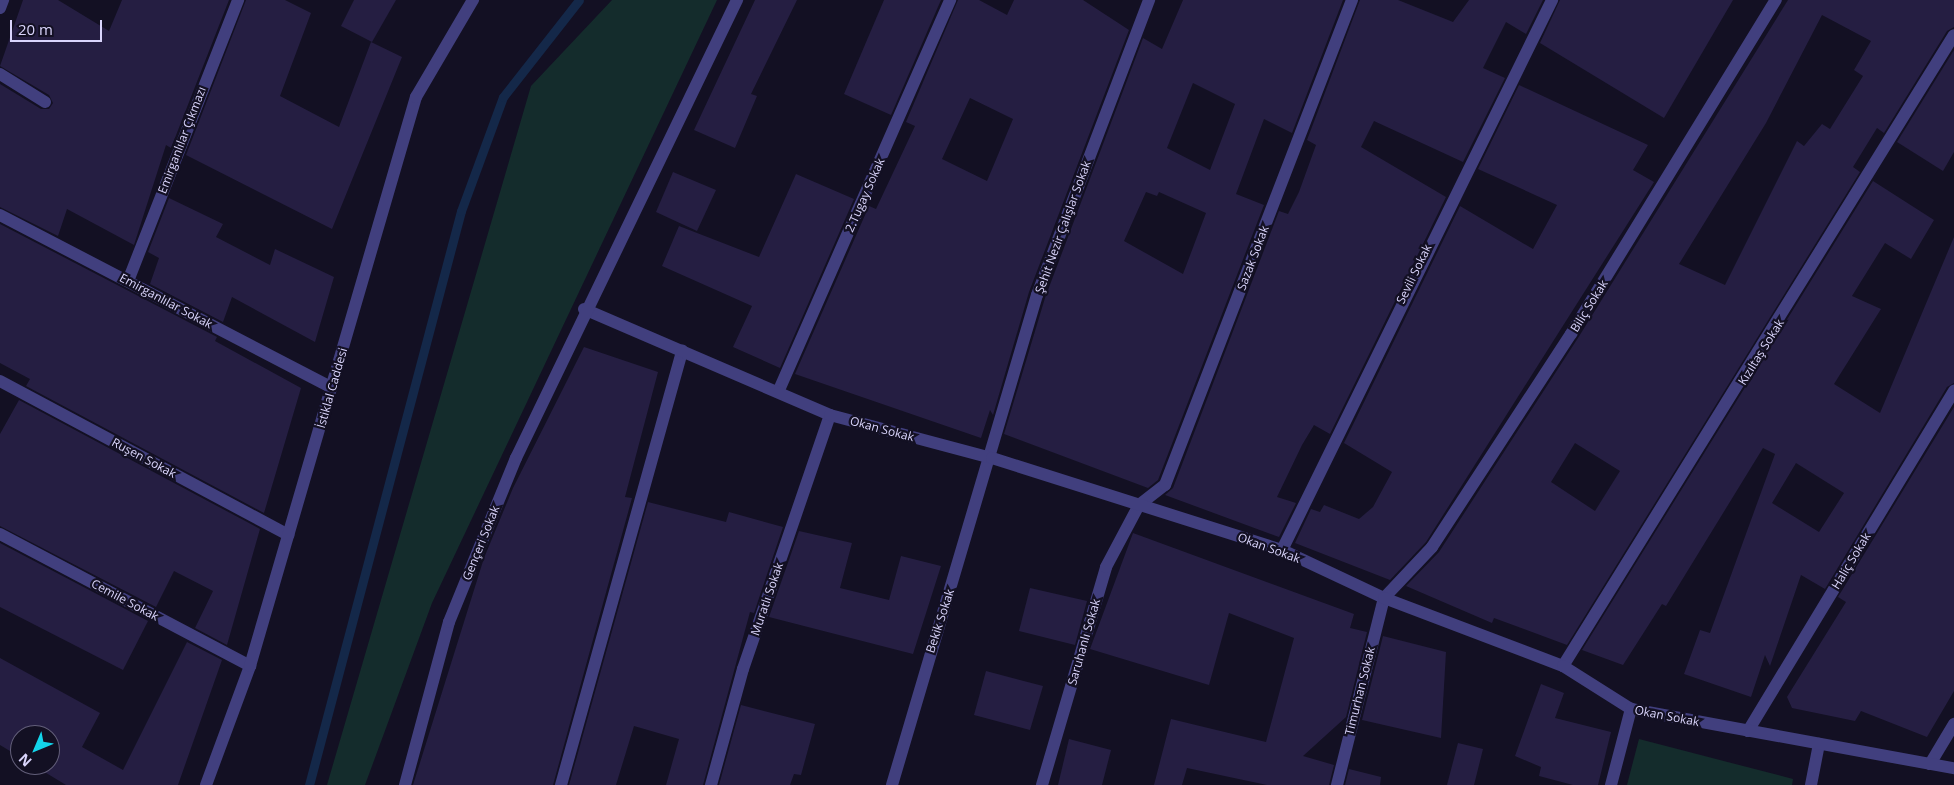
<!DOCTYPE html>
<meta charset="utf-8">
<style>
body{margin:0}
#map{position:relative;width:1954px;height:785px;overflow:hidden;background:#131023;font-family:"Open Sans",sans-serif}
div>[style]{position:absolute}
.green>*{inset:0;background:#142c2c}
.stream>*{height:9px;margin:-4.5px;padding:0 4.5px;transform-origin:4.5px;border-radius:4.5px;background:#142849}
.building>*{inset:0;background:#251e42}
.minor>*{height:12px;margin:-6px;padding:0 6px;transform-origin:6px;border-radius:6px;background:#413f7e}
.tertiary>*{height:12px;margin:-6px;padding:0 6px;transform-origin:6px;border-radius:6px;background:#413f7e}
span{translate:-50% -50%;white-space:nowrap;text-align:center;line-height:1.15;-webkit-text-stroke:4.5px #131023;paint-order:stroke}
.street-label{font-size:12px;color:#dad5fc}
.north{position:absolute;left:10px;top:725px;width:50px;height:50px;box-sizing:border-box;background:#131023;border:1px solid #635f7a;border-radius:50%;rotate:225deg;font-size:14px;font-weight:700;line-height:20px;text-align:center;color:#dad5fc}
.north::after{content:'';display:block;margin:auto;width:18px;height:22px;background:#13d4ea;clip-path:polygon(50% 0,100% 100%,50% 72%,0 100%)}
.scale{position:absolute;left:10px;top:20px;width:92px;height:22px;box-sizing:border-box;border:2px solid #dad5fc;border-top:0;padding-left:6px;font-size:15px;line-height:18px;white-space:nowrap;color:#dad5fc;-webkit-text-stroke:4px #131023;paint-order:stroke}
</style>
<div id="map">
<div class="green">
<div style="clip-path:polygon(612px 0,717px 0,432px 603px,365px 785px,327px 785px,531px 86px)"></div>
<div style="clip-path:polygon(1639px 739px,1793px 779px,1792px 785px,1627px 785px)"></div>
</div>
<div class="stream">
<div style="left:309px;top:785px;width:594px;rotate:-75.17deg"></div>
<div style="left:461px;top:211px;width:121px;rotate:-69.8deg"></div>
<div style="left:503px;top:97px;width:123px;rotate:-51.9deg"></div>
</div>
<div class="building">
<div style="clip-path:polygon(23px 0,58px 0,109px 31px,122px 0,229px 0,171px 148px,166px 145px,134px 245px,67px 209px,58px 236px,0 207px,0 84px,41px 109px,49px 109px,53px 103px,49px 95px,0 66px)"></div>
<div style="clip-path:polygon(246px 0,285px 0,311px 13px,280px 96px,339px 127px,371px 42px,402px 57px,332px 229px,186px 155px)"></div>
<div style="clip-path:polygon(354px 0,396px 0,372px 42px,341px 26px)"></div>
<div style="clip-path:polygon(755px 0,797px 0,751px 94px,757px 96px,735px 148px,694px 130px)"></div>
<div style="clip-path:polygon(884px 0,941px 0,891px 115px,844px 94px)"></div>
<div style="clip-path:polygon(evenodd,958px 0,979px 0,1007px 15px,1014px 0,1083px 0,1129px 30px,1029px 292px,993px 415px,990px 410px,981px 438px,795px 374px,869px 206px,876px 209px,915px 126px,906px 122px,958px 0,970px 98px,1013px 119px,987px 181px,942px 159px,970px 98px)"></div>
<div style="clip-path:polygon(evenodd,1183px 0,1343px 0,1292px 133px,1264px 119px,1236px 194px,1264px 205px,1158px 480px,1148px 488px,1004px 434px,1045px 298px,1143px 38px,1162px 49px,1183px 0,1193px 83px,1235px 104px,1210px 170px,1167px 148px,1193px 83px,1183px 0,1146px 192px,1157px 196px,1159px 192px,1206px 213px,1183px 274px,1124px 241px,1146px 192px)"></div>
<div style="clip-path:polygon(1360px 0,1398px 0,1453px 22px,1469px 0,1543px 0,1526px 34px,1506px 22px,1483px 68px,1505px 78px,1463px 162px,1374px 121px,1361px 147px,1446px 197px,1330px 434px,1314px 425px,1302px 445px,1277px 497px,1296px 503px,1279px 537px,1165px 495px,1173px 488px,1279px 211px,1288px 214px,1299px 192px,1316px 145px,1307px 140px)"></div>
<div style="clip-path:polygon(1560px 0,1733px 0,1664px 118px,1540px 43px)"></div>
<div style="clip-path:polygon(evenodd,1788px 0,1954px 0,1954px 27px,1947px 31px,1884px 133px,1877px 128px,1853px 167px,1860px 172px,1567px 645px,1494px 618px,1492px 623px,1406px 586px,1439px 552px,1578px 338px,1788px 0,1822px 15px,1871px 41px,1854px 70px,1863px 76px,1830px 129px,1822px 124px,1804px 146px,1797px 141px,1725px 285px,1679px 264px,1766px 123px,1822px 15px,1788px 0,1575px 443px,1620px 471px,1595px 511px,1551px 482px,1575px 443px)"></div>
<div style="clip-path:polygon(1954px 50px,1954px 152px,1943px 171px,1897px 142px)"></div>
<div style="clip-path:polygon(1519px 85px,1648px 145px,1633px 170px,1654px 182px,1426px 542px,1390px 580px,1295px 543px,1311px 509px,1320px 512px,1324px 505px,1359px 519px,1373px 507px,1392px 472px,1344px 443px,1460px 206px,1533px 249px,1557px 205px,1478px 169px)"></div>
<div style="clip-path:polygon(673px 172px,716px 190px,697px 231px,656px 212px)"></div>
<div style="clip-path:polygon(796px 174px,854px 199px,780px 368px,733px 347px,752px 306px,662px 266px,679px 226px,759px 257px)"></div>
<div style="clip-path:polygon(evenodd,1873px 181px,1934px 220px,1911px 259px,1885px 243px,1852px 296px,1881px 309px,1834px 384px,1880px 413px,1954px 237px,1954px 383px,1947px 387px,1825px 589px,1801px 575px,1770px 666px,1765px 655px,1751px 697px,1684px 674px,1700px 630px,1710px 633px,1775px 454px,1763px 448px,1666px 606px,1662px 604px,1623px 665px,1582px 650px,1873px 181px,1796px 463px,1844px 493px,1819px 532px,1772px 503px,1796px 463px)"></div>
<div style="clip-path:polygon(169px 198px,223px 224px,216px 237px,270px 265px,275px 249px,334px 277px,315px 342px,232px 297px,223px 322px,150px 284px,159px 258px,148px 252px)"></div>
<div style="clip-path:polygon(0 224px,217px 337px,215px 341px,301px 388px,264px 513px,26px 386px,30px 379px,0 363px)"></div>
<div style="clip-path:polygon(584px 347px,658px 372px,625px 497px,632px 498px,553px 785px,413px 785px,484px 558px,513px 488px)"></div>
<div style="clip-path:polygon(19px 400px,260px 529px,227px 645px,195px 628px,213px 591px,174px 571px,156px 607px,0 526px,0 434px)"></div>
<div style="clip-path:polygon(1954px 407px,1954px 691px,1927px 737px,1861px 711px,1855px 721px,1792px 708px,1787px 697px,1846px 602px,1838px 597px)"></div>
<div style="clip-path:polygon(648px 502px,726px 522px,729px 512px,783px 527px,754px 613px,750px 612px,703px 785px,666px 785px,679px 739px,634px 726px,616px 785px,569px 785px)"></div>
<div style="clip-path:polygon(799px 531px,852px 543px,840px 588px,889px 600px,901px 556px,941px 566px,913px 654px,769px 617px)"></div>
<div style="clip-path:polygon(1133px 533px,1354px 614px,1350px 628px,1367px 632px,1346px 717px,1303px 756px,1334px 765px,1329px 785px,1267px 785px,1187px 768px,1182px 785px,1154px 785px,1171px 719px,1266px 742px,1294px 638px,1229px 613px,1209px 685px,1090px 649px)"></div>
<div style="clip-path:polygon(0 543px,148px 621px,123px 670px,0 607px)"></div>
<div style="clip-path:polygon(1030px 588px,1087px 601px,1075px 645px,1019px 631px)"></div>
<div style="clip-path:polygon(1383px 636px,1446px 652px,1441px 738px,1362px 720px)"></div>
<div style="clip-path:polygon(187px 642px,222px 660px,178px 785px,66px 785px,33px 765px,50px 765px,50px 735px,20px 735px,20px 757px,0 745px,0 658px,100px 713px,82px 747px,123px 770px)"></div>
<div style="clip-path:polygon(986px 671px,1043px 686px,1030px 730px,974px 715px)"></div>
<div style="clip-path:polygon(1541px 684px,1564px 693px,1555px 718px,1611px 732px,1598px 785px,1573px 785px,1539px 776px,1541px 767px,1515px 756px)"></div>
<div style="clip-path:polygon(741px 705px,815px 724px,801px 775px,794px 774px,790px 785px,719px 785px)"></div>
<div style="clip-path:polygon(1069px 739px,1111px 750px,1102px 785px,1058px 785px)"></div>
<div style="clip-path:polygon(1458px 743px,1483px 749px,1474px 785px,1447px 785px)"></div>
<div style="clip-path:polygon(1349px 769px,1381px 777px,1380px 785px,1345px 785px)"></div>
</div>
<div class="minor">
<div style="left:0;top:8px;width:9px;rotate:-69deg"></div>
<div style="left:0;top:74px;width:53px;rotate:31.9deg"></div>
<div style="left:0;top:215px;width:374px;rotate:27.5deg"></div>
<div style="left:128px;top:281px;width:302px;rotate:-68.6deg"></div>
<div style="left:0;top:381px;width:327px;rotate:28.1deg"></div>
<div style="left:779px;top:390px;width:426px;rotate:-66.3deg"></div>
<div style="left:0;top:534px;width:283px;rotate:27.8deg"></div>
<div style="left:1282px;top:550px;width:613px;rotate:-63.85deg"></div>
<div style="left:1563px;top:666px;width:742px;rotate:-58.22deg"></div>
<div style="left:1748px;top:731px;width:398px;rotate:-58.8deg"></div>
<div style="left:1930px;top:764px;width:47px;rotate:-59deg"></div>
<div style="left:561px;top:785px;width:451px;rotate:-74.4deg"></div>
<div style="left:711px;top:785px;width:120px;rotate:-74.6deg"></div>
<div style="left:743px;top:669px;width:268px;rotate:-71.1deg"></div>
<div style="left:892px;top:785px;width:511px;rotate:-73.52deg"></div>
<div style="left:1037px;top:295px;width:316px;rotate:-69.2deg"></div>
<div style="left:1042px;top:785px;width:227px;rotate:-73.6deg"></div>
<div style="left:1106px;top:567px;width:70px;rotate:-62deg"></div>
<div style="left:1139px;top:505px;width:33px;rotate:-38deg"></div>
<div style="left:1165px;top:485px;width:520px;rotate:-68.92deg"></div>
<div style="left:1337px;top:785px;width:193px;rotate:-75.9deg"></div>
<div style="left:1384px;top:598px;width:70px;rotate:-46.7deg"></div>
<div style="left:1432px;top:547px;width:254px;rotate:-56.9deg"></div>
<div style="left:1571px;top:334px;width:392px;rotate:-58.5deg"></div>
<div style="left:1611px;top:785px;width:79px;rotate:-75.3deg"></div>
<div style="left:1811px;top:785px;width:42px;rotate:-79deg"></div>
</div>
<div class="tertiary">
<div style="left:584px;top:309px;width:268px;rotate:23.3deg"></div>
<div style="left:830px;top:415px;width:168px;rotate:14.9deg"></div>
<div style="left:992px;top:458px;width:304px;rotate:17.6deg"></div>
<div style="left:1282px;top:550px;width:113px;rotate:25.2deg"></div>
<div style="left:1384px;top:598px;width:191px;rotate:20.8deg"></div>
<div style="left:1563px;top:666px;width:80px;rotate:32.3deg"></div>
<div style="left:1631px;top:709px;width:328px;rotate:10.4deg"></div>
<div style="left:206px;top:785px;width:127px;rotate:-69.7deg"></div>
<div style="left:250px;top:666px;width:593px;rotate:-73.74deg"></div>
<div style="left:416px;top:97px;width:113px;rotate:-59.6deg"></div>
<div style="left:405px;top:785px;width:169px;rotate:-74.9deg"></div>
<div style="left:449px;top:622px;width:177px;rotate:-67.8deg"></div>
<div style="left:516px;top:458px;width:509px;rotate:-64.24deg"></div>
</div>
<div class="street-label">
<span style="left:182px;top:140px;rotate:-69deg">Emirganlılar Çıkmazı</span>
<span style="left:865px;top:195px;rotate:-66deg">2.Tugay Sokak</span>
<span style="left:1063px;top:227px;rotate:-70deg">Şehit Nezir Çalışlar Sokak</span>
<span style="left:1253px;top:258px;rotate:-69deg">Sazak Sokak</span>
<span style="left:1414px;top:274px;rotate:-64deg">Sevili Sokak</span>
<span style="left:166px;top:301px;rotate:28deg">Emirganlılar Sokak</span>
<span style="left:1589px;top:306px;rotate:-58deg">Biliç Sokak</span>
<span style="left:1761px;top:352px;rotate:-58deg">Kızıltaş Sokak</span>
<span style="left:332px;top:388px;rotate:-74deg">İstiklal Caddesi</span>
<span style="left:882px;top:429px;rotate:15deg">Okan Sokak</span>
<span style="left:144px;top:458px;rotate:28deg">Ruşen Sokak</span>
<span style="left:481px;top:543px;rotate:-68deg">Gençeri Sokak</span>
<span style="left:1269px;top:548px;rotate:20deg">Okan Sokak</span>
<span style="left:1851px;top:561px;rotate:-59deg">Haliç Sokak</span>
<span style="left:767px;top:599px;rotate:-71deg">Muratlı Sokak</span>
<span style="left:125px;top:600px;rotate:28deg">Cemile Sokak</span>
<span style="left:940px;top:621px;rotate:-72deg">Bekik Sokak</span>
<span style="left:1084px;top:642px;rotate:-74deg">Saruhanlı Sokak</span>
<span style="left:1360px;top:691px;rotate:-76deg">Timurhan Sokak</span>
<span style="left:1667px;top:716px;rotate:11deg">Okan Sokak</span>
</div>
<div class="north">N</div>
<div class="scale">20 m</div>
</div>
